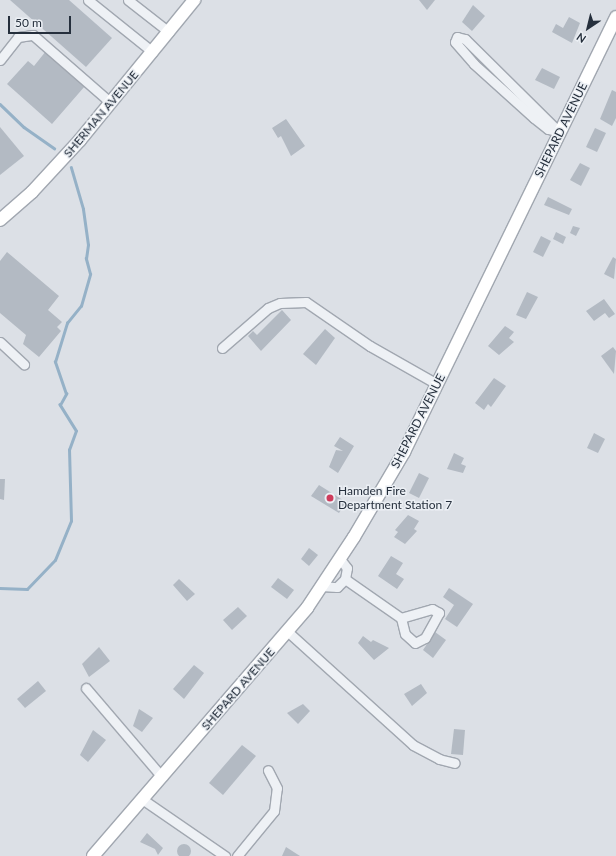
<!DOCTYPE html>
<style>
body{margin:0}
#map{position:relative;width:616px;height:856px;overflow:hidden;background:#dce0e6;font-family:Lato,sans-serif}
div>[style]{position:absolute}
.stream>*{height:2.5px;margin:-1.25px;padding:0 1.25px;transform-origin:1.25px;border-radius:1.25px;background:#95b1c7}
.building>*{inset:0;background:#b3bac3}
.round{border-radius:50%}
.roads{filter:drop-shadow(1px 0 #a1a7b0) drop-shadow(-1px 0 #a1a7b0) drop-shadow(0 1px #a1a7b0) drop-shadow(0 -1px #a1a7b0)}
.minor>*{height:9px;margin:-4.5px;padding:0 4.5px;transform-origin:4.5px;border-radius:4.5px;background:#eef1f5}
.major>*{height:12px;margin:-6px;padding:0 6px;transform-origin:6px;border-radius:6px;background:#fff}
.dots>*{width:11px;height:11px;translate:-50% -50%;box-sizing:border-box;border:2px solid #ebeff4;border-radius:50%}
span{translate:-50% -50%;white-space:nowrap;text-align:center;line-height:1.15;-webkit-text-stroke:3px #ebeff4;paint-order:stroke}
.street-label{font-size:12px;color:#252f3c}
.poi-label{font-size:12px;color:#252f3c}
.left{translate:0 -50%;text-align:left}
.north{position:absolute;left:568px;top:8px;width:40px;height:40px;-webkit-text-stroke:3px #ebeff4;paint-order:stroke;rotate:215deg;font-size:11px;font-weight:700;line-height:16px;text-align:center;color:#252f3c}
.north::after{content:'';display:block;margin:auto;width:14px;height:18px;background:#252f3c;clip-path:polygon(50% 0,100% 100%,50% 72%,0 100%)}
.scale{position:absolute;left:8px;top:16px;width:63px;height:18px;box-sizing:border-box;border:2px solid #252f3c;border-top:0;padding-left:5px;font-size:12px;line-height:14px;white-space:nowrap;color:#252f3c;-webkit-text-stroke:3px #ebeff4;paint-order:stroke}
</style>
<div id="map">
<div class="stream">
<div style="left:0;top:104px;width:33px;rotate:44deg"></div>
<div style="left:24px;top:127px;width:37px;rotate:35deg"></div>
<div style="left:0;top:588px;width:27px;rotate:2deg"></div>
<div style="left:27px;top:589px;width:40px;rotate:-46deg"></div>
<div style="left:55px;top:560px;width:42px;rotate:-67.7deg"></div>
<div style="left:71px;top:521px;width:71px;rotate:-91.6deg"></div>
<div style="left:69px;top:450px;width:20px;rotate:-70deg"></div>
<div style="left:76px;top:431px;width:31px;rotate:-122deg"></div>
<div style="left:60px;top:405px;width:13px;rotate:-61deg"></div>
<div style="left:66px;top:394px;width:34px;rotate:-109deg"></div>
<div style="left:55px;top:362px;width:41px;rotate:-72.9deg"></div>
<div style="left:67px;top:323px;width:22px;rotate:-51deg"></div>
<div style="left:81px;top:306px;width:33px;rotate:-74deg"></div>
<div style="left:90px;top:274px;width:16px;rotate:-105deg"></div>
<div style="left:86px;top:259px;width:14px;rotate:-82deg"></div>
<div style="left:88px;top:245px;width:36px;rotate:-98deg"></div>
<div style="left:83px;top:209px;width:43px;rotate:-106.3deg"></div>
</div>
<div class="building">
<div style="clip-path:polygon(10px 0,69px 0,112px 38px,86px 67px)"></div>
<div style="clip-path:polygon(419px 0,435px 0,427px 10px)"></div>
<div style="clip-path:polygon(473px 5px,485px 16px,472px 31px,462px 22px)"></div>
<div style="clip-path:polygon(569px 17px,580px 23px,572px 43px,552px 32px,556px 24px,563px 28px)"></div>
<div style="clip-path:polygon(46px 51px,85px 86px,52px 124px,7px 84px,28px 61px,34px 66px)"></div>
<div style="clip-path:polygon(542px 68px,560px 77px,554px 89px,535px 80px)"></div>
<div style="clip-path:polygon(612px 90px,616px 92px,616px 118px,612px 126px,600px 119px)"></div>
<div style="clip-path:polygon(286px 119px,305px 146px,291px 156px,281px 136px,278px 138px,272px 128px)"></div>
<div style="clip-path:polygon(0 127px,24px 156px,0 175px)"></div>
<div style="clip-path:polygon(595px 128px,606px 133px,597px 152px,586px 147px)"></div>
<div style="clip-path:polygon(580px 163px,590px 168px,581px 186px,570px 180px)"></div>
<div style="clip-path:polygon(548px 197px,572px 209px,569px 215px,544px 205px)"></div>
<div style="clip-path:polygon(573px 226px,580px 228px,576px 236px,570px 233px)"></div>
<div style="clip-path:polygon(556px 232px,566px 237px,563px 244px,553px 239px)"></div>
<div style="clip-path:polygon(541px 236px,551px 241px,543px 257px,533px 252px)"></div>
<div style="clip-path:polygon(7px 252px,59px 296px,48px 310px,62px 322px,57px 327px,61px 331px,39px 357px,23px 344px,26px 335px,0 313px,0 261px)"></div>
<div style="clip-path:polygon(613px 257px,616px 259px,614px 279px,604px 274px)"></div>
<div style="clip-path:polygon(527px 292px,538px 297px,526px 319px,516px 315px)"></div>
<div style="clip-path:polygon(604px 299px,615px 314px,609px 318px,605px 313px,594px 321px,586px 311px)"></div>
<div style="clip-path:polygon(282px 310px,291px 320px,261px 351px,248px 336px,253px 331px,257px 335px)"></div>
<div style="clip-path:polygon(505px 326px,514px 332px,509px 338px,514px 342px,499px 355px,488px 346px)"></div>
<div style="clip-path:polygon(325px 329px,335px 338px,316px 365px,303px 354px)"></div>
<div style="clip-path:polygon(613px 347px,616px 351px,614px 374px,601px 356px)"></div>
<div style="clip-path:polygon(494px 378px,506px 386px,491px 407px,488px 404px,484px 410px,475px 403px)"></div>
<div style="clip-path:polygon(594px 433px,605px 439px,598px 453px,587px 448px)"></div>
<div style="clip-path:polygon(340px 437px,354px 446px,338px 473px,329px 467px,336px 450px,343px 451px,334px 446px)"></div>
<div style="clip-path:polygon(454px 453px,464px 458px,461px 464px,466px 466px,463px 473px,447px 469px)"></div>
<div style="clip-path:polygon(419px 473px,429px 478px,419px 498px,409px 493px)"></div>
<div style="clip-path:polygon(0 479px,5px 479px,4px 500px,0 499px)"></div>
<div style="clip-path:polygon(319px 485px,346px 502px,339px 513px,311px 496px)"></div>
<div style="clip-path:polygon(408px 515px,419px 521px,414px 529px,417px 531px,405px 544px,394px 537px,398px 532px,395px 530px)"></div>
<div style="clip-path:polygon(309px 548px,318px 555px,309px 566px,301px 559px)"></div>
<div style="clip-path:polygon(391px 556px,403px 563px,396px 574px,404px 579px,397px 589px,378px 576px)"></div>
<div style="clip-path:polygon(278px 578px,294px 590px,287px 599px,271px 587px)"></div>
<div style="clip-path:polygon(179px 579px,195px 594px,187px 601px,173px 585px)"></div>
<div style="clip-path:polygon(449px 588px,473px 604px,457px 627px,445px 619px,454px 605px,443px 597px)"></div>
<div style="clip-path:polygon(238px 607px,247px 616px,232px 630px,223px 620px)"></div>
<div style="clip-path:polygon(435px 632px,446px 640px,433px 658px,423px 650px)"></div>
<div style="clip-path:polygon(363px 636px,371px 642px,373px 640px,389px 648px,374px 660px,358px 643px)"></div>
<div style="clip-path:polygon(99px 647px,110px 661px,89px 677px,82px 664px)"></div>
<div style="clip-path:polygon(194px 665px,204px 673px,184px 699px,173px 689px)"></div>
<div style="clip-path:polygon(38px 681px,46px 691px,25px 708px,17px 699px)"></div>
<div style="clip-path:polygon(421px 684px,427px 693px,412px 706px,404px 694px)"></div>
<div style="clip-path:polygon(303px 704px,310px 711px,298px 724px,287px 713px)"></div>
<div style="clip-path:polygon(139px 709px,153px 718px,142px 732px,133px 726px)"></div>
<div style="clip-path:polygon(454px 729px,465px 730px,463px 755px,451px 754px)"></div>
<div style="clip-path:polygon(93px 730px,106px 740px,88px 762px,80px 755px)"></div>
<div style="clip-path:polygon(242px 745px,256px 756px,223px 795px,209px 783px)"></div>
<div style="clip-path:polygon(147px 833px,163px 848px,158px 855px,155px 849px,140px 842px)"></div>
<div class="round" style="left:177px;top:844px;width:14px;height:14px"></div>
<div style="clip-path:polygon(286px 847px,300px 856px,282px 856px)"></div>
</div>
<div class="roads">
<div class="minor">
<div style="left:88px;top:0;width:83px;rotate:38.7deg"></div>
<div style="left:128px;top:0;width:52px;rotate:38deg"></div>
<div style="left:0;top:60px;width:29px;rotate:-52deg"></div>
<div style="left:18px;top:37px;width:15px;rotate:-8deg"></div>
<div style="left:33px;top:35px;width:103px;rotate:41.1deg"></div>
<div style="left:556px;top:129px;width:128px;rotate:-135.3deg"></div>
<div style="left:465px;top:39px;width:8px;rotate:-166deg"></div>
<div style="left:457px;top:37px;width:5px;rotate:112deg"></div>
<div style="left:455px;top:42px;width:29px;rotate:49deg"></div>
<div style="left:474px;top:64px;width:81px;rotate:42deg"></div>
<div style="left:534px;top:118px;width:18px;rotate:38deg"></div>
<div style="left:548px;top:129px;width:12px;rotate:14deg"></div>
<div style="left:0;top:342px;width:33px;rotate:43deg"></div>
<div style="left:222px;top:348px;width:61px;rotate:-41deg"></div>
<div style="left:268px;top:308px;width:13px;rotate:-23deg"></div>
<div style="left:280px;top:303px;width:26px;rotate:-2deg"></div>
<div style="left:306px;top:302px;width:78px;rotate:34.5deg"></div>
<div style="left:370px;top:346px;width:77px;rotate:29.6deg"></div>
<div style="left:345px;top:579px;width:68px;rotate:34.9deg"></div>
<div style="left:401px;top:618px;width:16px;rotate:76deg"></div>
<div style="left:405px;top:634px;width:13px;rotate:42deg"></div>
<div style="left:415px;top:643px;width:11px;rotate:-27deg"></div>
<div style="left:425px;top:638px;width:29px;rotate:-61deg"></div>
<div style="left:439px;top:613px;width:8px;rotate:-150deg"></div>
<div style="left:432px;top:609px;width:32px;rotate:164deg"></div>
<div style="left:321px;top:586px;width:16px;rotate:4deg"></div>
<div style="left:337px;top:587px;width:11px;rotate:-45deg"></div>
<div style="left:345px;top:579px;width:11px;rotate:-80deg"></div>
<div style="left:347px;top:568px;width:11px;rotate:-128deg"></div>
<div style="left:287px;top:631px;width:170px;rotate:42.1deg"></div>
<div style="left:413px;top:745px;width:30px;rotate:28deg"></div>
<div style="left:439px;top:759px;width:16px;rotate:14deg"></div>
<div style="left:86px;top:688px;width:117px;rotate:49.5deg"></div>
<div style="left:142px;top:799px;width:101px;rotate:34.5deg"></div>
<div style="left:237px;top:856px;width:58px;rotate:-50.6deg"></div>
<div style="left:274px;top:811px;width:23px;rotate:-83deg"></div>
<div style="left:277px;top:788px;width:20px;rotate:-117deg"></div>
</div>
<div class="major">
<div style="left:0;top:220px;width:43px;rotate:-41.2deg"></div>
<div style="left:32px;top:192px;width:71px;rotate:-47.3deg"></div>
<div style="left:80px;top:140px;width:181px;rotate:-50.8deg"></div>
<div style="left:93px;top:856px;width:328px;rotate:-49.2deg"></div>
<div style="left:307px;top:608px;width:85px;rotate:-56.5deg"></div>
<div style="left:354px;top:537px;width:99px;rotate:-59.5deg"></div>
<div style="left:404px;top:452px;width:484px;rotate:-64deg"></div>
</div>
</div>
<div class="dots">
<div style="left:330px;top:498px;background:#cf3c5c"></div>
</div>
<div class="street-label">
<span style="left:101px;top:114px;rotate:-50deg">SHERMAN AVENUE</span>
<span style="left:561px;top:130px;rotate:-64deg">SHEPARD AVENUE</span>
<span style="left:418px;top:421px;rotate:-63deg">SHEPARD AVENUE</span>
<span style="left:238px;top:689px;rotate:-49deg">SHEPARD AVENUE</span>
</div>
<div class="poi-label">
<span class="left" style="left:338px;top:498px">Hamden Fire<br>Department Station 7</span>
</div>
<div class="north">N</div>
<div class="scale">50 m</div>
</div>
